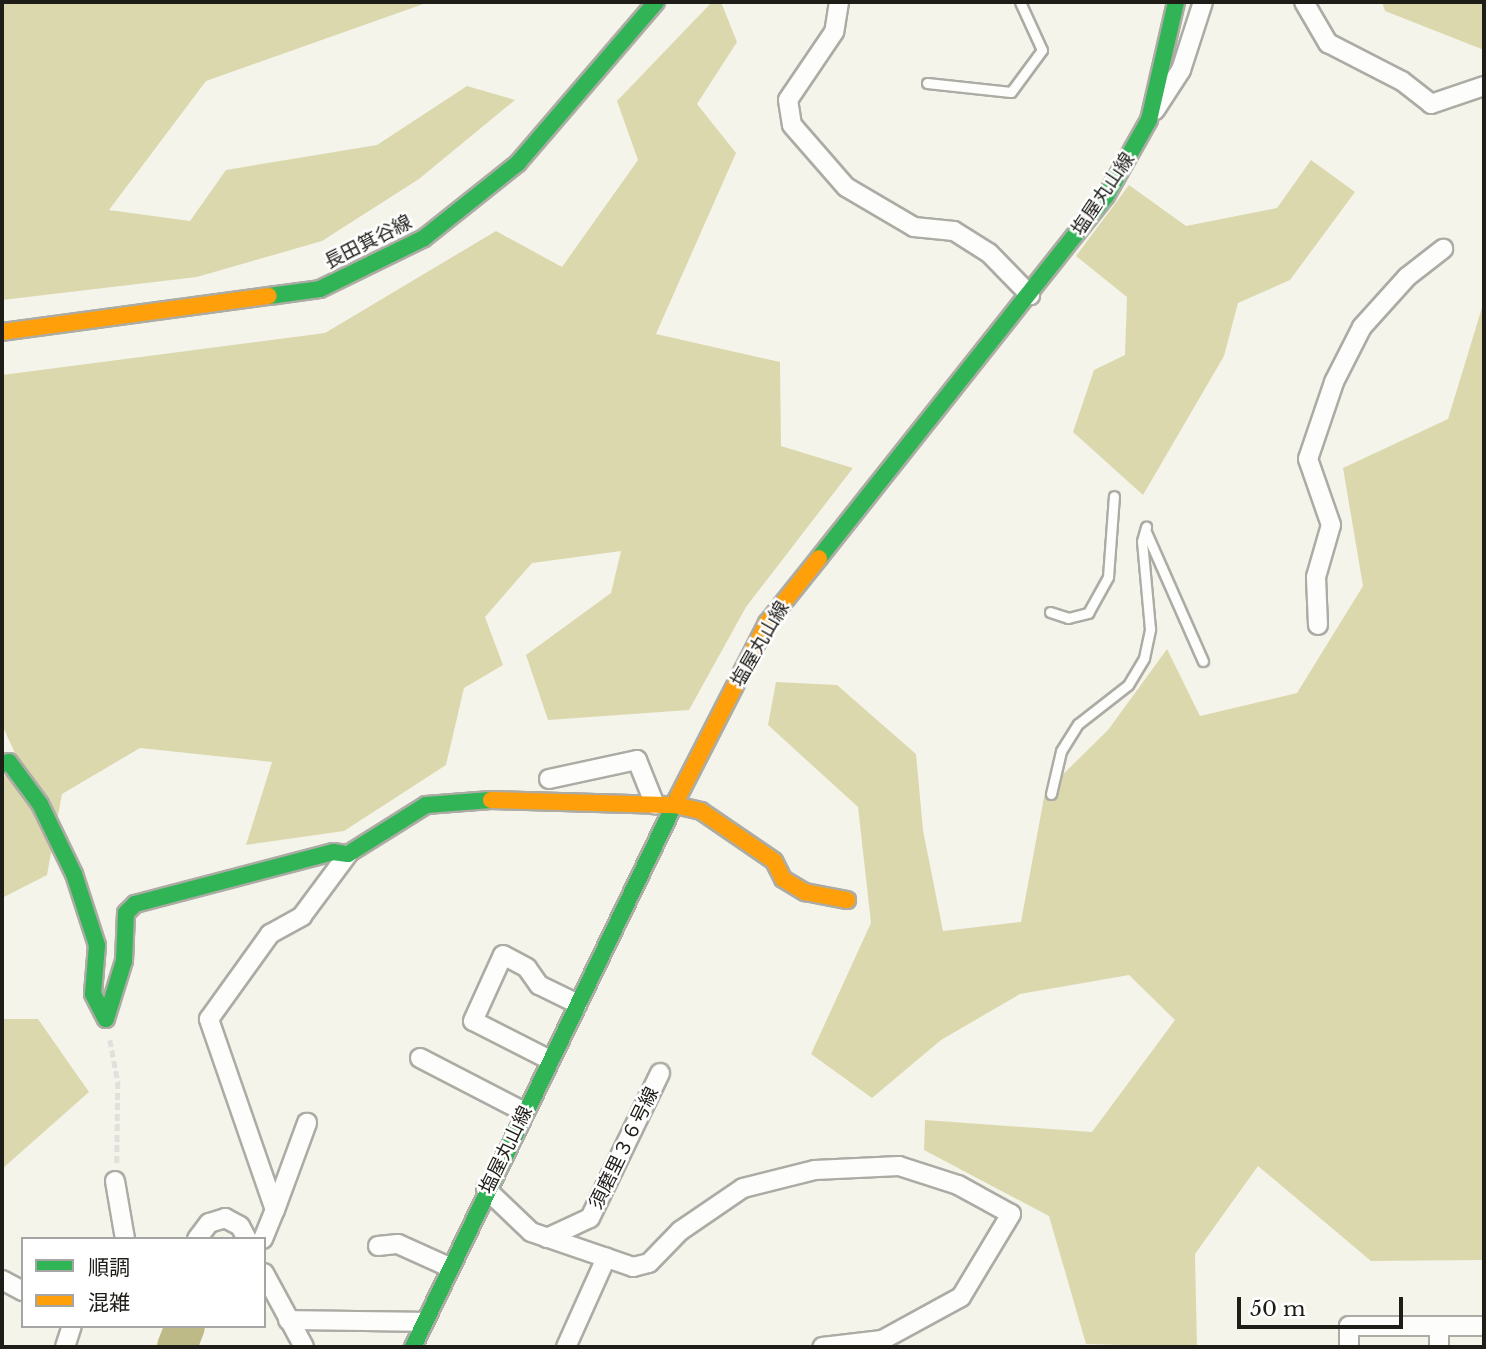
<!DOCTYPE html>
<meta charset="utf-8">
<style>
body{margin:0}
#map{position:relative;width:1486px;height:1349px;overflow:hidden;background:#f4f4eb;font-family:"Libre Baskerville","Noto Sans JP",serif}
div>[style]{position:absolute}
.forest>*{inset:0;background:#dcd8ae}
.river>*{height:40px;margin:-20px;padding:0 20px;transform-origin:20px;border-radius:20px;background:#beba87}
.path>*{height:4.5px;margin-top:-2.25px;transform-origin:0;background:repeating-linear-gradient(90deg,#e0e0dd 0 7px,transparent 0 10.5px)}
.roads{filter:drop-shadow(2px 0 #acaca5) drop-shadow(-2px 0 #acaca5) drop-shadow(0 2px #acaca5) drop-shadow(0 -2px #acaca5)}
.lane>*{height:9px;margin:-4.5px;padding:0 4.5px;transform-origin:4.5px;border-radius:4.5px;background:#fdfdfc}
.street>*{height:18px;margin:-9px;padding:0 9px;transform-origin:9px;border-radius:9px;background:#fdfdfc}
.fast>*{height:16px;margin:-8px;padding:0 8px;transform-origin:8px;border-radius:8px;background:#30b455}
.slow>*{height:16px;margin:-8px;padding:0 8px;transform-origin:8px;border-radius:8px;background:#ff9f0a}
span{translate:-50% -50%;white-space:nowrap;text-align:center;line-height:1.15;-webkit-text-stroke:5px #fff;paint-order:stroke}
.street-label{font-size:19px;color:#1e1d18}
.frame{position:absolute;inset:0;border:4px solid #1e1d18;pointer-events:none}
.legend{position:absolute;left:21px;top:1237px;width:245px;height:91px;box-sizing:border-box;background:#fff;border:2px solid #a5a5a3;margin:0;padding:9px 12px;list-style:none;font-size:21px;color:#1e1d18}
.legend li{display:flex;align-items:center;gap:14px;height:35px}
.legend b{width:35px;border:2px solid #a5a5a3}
.scale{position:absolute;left:1237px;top:1297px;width:166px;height:32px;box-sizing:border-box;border:4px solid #1e1d18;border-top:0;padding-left:9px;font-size:21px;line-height:24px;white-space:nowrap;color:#1e1d18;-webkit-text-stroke:5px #fff;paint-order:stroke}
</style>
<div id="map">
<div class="forest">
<div style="clip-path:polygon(2px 2px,429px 2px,206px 81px,109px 210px,190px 221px,226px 170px,377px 145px,467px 86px,515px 100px,419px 179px,322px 241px,197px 277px,2px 300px)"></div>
<div style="clip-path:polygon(712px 2px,721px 2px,737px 42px,697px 104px,736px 153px,656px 334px,780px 362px,781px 446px,853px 468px,746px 607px,689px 710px,548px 720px,526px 655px,611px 593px,621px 551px,532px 563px,485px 617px,503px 665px,464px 688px,446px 765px,344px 831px,246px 845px,272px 762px,140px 748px,62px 794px,47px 875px,2px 898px,2px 777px,21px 766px,2px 725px,2px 375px,325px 333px,496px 231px,562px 267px,638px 160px,617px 101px)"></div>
<div style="clip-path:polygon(1382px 2px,1484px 2px,1484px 50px,1385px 11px)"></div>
<div style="clip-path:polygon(1311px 160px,1355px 192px,1290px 280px,1238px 303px,1224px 356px,1143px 495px,1073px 432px,1094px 370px,1125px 355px,1127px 297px,1076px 256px,1129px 185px,1186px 226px,1277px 208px)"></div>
<div style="clip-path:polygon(1484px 301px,1484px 1260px,1371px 1261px,1258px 1166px,1195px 1254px,1197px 1347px,1086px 1344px,1049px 1216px,924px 1150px,925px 1120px,1092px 1132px,1175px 1020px,1129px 975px,1020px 994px,941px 1040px,872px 1098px,811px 1054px,871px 923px,858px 807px,768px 725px,776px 682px,837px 685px,916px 754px,923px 830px,943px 931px,1021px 922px,1045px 792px,1108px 730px,1167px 649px,1200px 716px,1297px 693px,1363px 586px,1343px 468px,1448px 419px)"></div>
<div style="clip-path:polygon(2px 1019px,38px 1019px,89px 1092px,2px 1169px)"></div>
</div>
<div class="river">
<div style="left:177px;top:1347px;width:22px;rotate:-69deg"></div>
</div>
<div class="path">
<div style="left:110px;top:1040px;width:43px;rotate:79.2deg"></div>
<div style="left:118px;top:1082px;width:81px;rotate:90.7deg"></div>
</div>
<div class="roads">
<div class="lane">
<div style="left:927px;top:83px;width:84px;rotate:6.1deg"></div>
<div style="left:1011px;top:92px;width:52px;rotate:-53.6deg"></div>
<div style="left:1042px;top:50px;width:53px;rotate:-114.6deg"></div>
<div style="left:1146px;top:532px;width:141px;rotate:66.2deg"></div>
<div style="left:1050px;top:612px;width:19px;rotate:18deg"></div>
<div style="left:1068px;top:618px;width:21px;rotate:-14deg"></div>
<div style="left:1088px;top:613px;width:41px;rotate:-60.9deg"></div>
<div style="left:1108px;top:577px;width:81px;rotate:-85.8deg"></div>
<div style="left:1051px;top:794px;width:44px;rotate:-76.9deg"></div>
<div style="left:1061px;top:751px;width:32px;rotate:-58deg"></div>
<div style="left:1078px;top:724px;width:63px;rotate:-38deg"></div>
<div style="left:1128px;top:685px;width:31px;rotate:-59deg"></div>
<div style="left:1144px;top:658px;width:30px;rotate:-78deg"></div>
<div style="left:1150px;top:629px;width:88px;rotate:-95.2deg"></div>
<div style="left:1142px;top:541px;width:15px;rotate:-74deg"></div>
</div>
<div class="street">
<div style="left:839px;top:2px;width:30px;rotate:99deg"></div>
<div style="left:834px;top:32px;width:82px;rotate:124.1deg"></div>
<div style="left:788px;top:100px;width:25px;rotate:81deg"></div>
<div style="left:792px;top:125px;width:82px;rotate:48.9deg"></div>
<div style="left:846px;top:187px;width:79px;rotate:30.5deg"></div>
<div style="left:914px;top:227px;width:40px;rotate:5.7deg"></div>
<div style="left:954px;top:231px;width:41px;rotate:32.2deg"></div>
<div style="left:989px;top:253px;width:59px;rotate:45.7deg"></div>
<div style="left:1304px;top:2px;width:48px;rotate:59.7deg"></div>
<div style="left:1328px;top:43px;width:83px;rotate:27.2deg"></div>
<div style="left:1402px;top:81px;width:37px;rotate:38deg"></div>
<div style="left:1431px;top:104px;width:56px;rotate:-18.8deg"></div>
<div style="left:1155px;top:110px;width:48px;rotate:-57deg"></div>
<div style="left:1181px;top:70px;width:71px;rotate:-72.1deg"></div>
<div style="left:1318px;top:625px;width:48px;rotate:-92.4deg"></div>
<div style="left:1316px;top:577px;width:54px;rotate:-73.9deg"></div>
<div style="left:1331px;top:525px;width:70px;rotate:-109.2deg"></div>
<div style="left:1308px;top:459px;width:81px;rotate:-71.3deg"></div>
<div style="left:1334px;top:382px;width:62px;rotate:-63deg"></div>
<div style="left:1362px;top:327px;width:67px;rotate:-48deg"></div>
<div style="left:1407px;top:277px;width:46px;rotate:-37.9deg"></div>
<div style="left:549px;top:779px;width:90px;rotate:-12.2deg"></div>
<div style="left:637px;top:760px;width:48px;rotate:68.2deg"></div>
<div style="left:420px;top:1058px;width:117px;rotate:27.4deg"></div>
<div style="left:550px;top:1060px;width:86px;rotate:-153.1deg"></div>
<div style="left:473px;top:1021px;width:72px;rotate:-65.6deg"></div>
<div style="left:503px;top:955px;width:27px;rotate:28deg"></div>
<div style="left:527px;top:968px;width:21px;rotate:55deg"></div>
<div style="left:539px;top:985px;width:43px;rotate:26deg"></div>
<div style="left:115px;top:1181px;width:59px;rotate:80.2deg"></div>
<div style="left:486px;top:1189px;width:62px;rotate:43.7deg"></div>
<div style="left:531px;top:1232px;width:108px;rotate:18.9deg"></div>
<div style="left:633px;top:1267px;width:16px;rotate:-14deg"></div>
<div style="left:649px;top:1263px;width:45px;rotate:-45.9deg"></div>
<div style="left:680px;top:1231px;width:76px;rotate:-34.3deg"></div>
<div style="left:743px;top:1188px;width:74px;rotate:-14deg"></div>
<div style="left:815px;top:1170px;width:84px;rotate:-2.7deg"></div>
<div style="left:899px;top:1166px;width:62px;rotate:17.9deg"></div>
<div style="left:958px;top:1185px;width:60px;rotate:28.7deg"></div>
<div style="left:1011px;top:1214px;width:97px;rotate:121.1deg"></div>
<div style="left:961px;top:1297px;width:90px;rotate:151.4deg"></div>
<div style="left:882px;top:1340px;width:60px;rotate:173.3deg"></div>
<div style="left:275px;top:1210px;width:93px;rotate:-69.8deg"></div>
<div style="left:547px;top:1238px;width:47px;rotate:-24.9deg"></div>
<div style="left:590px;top:1218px;width:161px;rotate:-64.2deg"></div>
<div style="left:197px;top:1239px;width:20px;rotate:-53deg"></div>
<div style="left:209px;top:1223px;width:17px;rotate:-17deg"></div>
<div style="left:225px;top:1218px;width:17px;rotate:28deg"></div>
<div style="left:240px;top:1226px;width:15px;rotate:62deg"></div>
<div style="left:263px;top:1239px;width:31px;rotate:-68deg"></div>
<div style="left:275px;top:1210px;width:202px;rotate:-109.1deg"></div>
<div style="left:209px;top:1019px;width:105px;rotate:-54.3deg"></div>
<div style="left:270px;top:934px;width:37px;rotate:-29deg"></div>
<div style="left:302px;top:916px;width:77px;rotate:-53.4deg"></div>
<div style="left:378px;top:1246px;width:20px;rotate:-6deg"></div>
<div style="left:398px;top:1244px;width:56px;rotate:24.3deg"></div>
<div style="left:264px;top:1273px;width:84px;rotate:61.6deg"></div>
<div style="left:2px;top:1280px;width:24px;rotate:28deg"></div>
<div style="left:288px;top:1320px;width:136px;rotate:0.8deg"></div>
<div style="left:65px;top:1347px;width:22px;rotate:-72deg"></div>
<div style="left:566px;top:1347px;width:98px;rotate:-65.8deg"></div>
<div style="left:1349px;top:1347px;width:21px;rotate:-90deg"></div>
<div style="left:1349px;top:1326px;width:135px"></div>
<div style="left:1439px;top:1347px;width:21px;rotate:-90deg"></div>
</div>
<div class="fast">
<div style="left:269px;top:296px;width:51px;rotate:-7.8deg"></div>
<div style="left:320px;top:289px;width:116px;rotate:-26.1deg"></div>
<div style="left:424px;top:238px;width:120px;rotate:-38.6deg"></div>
<div style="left:518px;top:163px;width:212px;rotate:-49.4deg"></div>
<div style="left:819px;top:558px;width:462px;rotate:-51.6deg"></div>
<div style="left:1106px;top:196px;width:87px;rotate:-60.5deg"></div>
<div style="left:1149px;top:120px;width:121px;rotate:-77.1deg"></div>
<div style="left:2px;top:764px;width:7px;rotate:-16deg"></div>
<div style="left:9px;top:762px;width:52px;rotate:53.6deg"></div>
<div style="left:40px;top:804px;width:78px;rotate:64.1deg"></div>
<div style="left:74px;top:874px;width:75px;rotate:72.1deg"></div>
<div style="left:97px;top:945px;width:49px;rotate:94.7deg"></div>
<div style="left:93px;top:994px;width:28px;rotate:63deg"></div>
<div style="left:106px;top:1019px;width:61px;rotate:-72.8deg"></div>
<div style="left:124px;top:961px;width:48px;rotate:-87.6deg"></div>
<div style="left:126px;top:913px;width:13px;rotate:-45deg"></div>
<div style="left:135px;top:904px;width:205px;rotate:-14.7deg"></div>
<div style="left:333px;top:852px;width:15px;rotate:8deg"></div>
<div style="left:348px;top:854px;width:92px;rotate:-32.1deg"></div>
<div style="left:426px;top:805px;width:65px;rotate:-4.4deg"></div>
<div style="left:413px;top:1347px;width:608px;rotate:-64.28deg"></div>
</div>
<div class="slow">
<div style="left:2px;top:332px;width:269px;rotate:-7.7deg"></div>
<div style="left:677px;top:799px;width:198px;rotate:-62.9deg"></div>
<div style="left:767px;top:623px;width:83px;rotate:-51.3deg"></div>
<div style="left:491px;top:800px;width:184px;rotate:1.6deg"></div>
<div style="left:675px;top:805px;width:27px;rotate:13deg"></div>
<div style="left:701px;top:811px;width:88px;rotate:34.4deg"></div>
<div style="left:774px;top:861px;width:20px;rotate:63deg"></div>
<div style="left:783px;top:879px;width:26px;rotate:31deg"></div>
<div style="left:805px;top:892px;width:43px;rotate:10.8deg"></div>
</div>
</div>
<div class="street-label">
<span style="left:1103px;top:194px;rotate:-56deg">塩屋丸山線</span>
<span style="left:368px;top:242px;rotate:-27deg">長田箕谷線</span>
<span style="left:760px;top:644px;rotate:-60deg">塩屋丸山線</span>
<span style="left:624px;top:1148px;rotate:-64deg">須磨里３６号線</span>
<span style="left:506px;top:1150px;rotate:-64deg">塩屋丸山線</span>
</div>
<div class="frame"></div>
<ul class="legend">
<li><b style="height:9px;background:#30b455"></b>順調</li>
<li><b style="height:9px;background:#ff9f0a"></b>混雑</li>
</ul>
<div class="scale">50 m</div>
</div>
